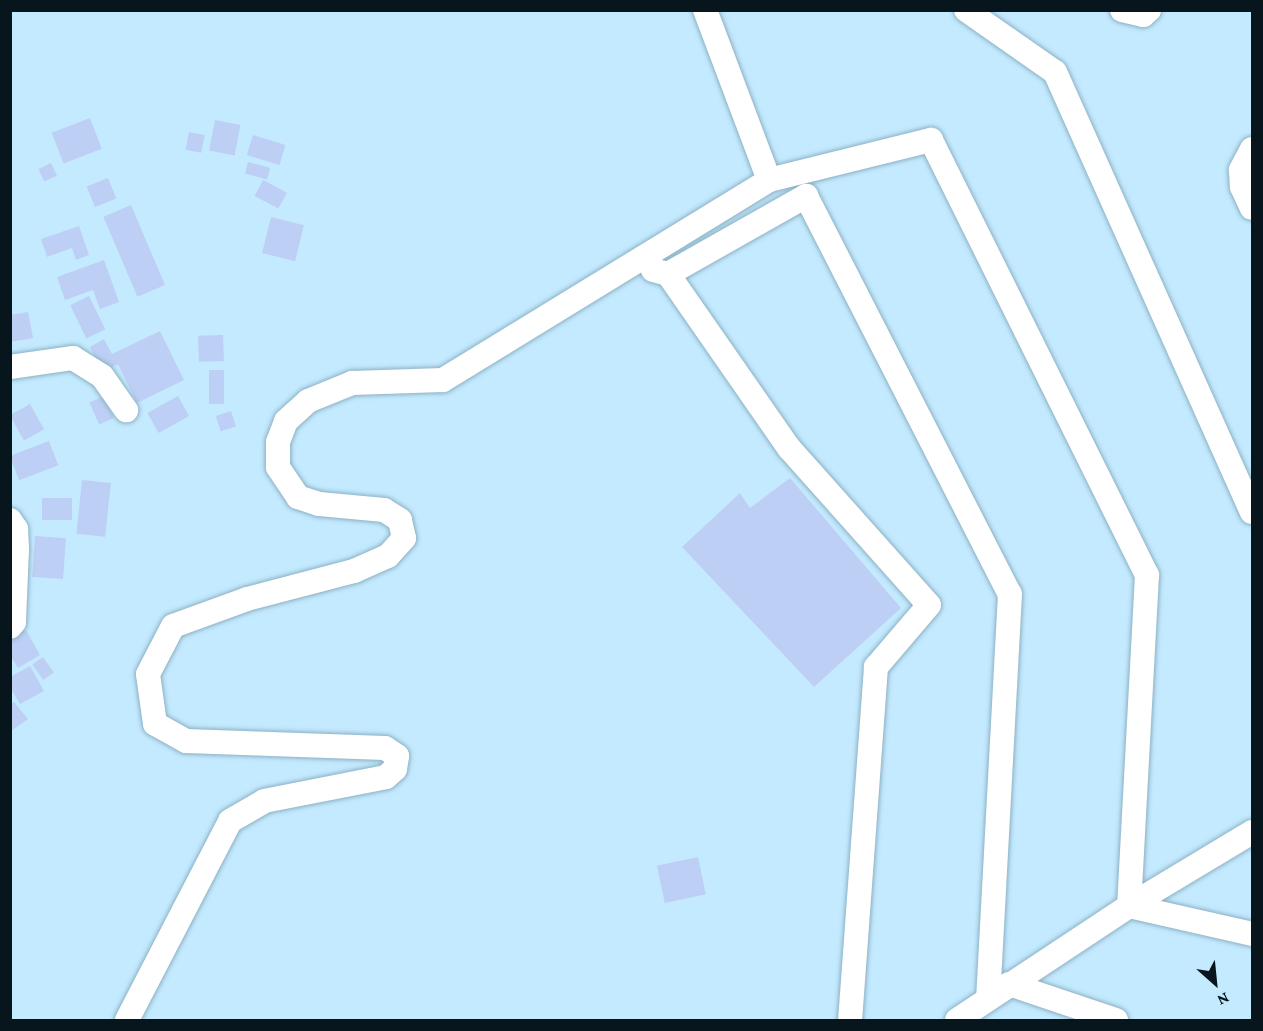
<!DOCTYPE html>
<html>
<head>
<meta charset="utf-8">
<style>
  body { margin:0 }
  #map { position:relative; width:1263px; height:1031px; overflow:hidden; background:#c4eaff; font-family:"Crimson Pro",serif }
  div>[style] { position:absolute }
  [style*='--x'] { left:calc(var(--x)*1px); top:calc(var(--y)*1px); width:calc(var(--w)*1px); rotate:calc(var(--a)*1deg) }
  .building>* { inset:0; background:#bdcff4; transform-origin:0 0 }
  .roads { filter:drop-shadow(0 0 2px #8cb1c4) drop-shadow(0 0 2px #8cb1c4) }
  .street>* { height:24px; margin:-12px; padding:0 12px; transform-origin:12px; border-radius:12px; background:#fff }
  span { translate:-50% -50%; white-space:nowrap; text-align:center; line-height:1.15; -webkit-text-stroke:4.5px #c4eaff; paint-order:stroke }
  .frame { position:absolute; inset:0; border:12px solid #07151c; pointer-events:none }
  .north { position:absolute; left:1185px; top:953px; width:60px; height:60px; -webkit-text-stroke:4px #c4eaff; paint-order:stroke; rotate:153deg; font-size:16px; font-weight:700; line-height:24px; text-align:center; color:#07151c }
  .north::after { content:''; display:block; margin:auto; width:21px; height:27px; background:#07151c; clip-path:polygon(50% 0,100% 100%,50% 72%,0 100%) }
</style>
</head>
<body>
<div id="map">
  <div class="building">
    <i style="left:90px;top:118px;width:33px;height:41px;rotate:69deg"></i>
    <i style="left:215px;top:120px;width:26px;height:31px;rotate:11deg"></i>
    <i style="left:189px;top:132px;width:16px;height:18px;rotate:11deg"></i>
    <i style="left:253px;top:135px;width:34px;height:21px;rotate:17deg"></i>
    <i style="left:248px;top:162px;width:23px;height:12px;rotate:15deg"></i>
    <i style="left:51px;top:163px;width:14px;height:14px;rotate:65deg"></i>
    <i style="left:108px;top:178px;width:22px;height:23px;rotate:68deg"></i>
    <i style="left:263px;top:180px;width:27px;height:18px;rotate:28deg"></i>
    <i style="left:131px;top:205px;width:87px;height:30px;rotate:67deg"></i>
    <i style="left:271px;top:217px;width:34px;height:37px;rotate:14deg"></i>
    <i style="clip-path:polygon(79px 226px,89px 255px,76px 260px,72px 248px,47px 257px,41px 239px)"></i>
    <i style="clip-path:polygon(104px 260px,119px 302px,100px 309px,93px 290px,65px 300px,57px 277px)"></i>
    <i style="left:89px;top:296px;width:37px;height:21px;rotate:64deg"></i>
    <i style="clip-path:polygon(28px 312px,33px 338px,10px 342px,10px 315px)"></i>
    <i style="clip-path:polygon(160px 331px,184px 380px,137px 403px,118px 364px,103px 372px,90px 347px,104px 339px,112px 354px)"></i>
    <i style="left:223px;top:335px;width:26px;height:25px;rotate:88deg"></i>
    <i style="left:224px;top:370px;width:34px;height:15px;rotate:90deg"></i>
    <i style="left:104px;top:396px;width:24px;height:16px;rotate:66deg"></i>
    <i style="left:178px;top:396px;width:23px;height:35px;rotate:61deg"></i>
    <i style="left:30px;top:404px;width:29px;height:23px;rotate:61deg"></i>
    <i style="left:231px;top:411px;width:16px;height:16px;rotate:72deg"></i>
    <i style="left:49px;top:441px;width:26px;height:42px;rotate:69deg"></i>
    <i style="clip-path:polygon(790px 478px,901px 608px,814px 687px,682px 547px,740px 493px,750px 508px)"></i>
    <i style="left:82px;top:480px;width:29px;height:54px;rotate:6deg"></i>
    <i style="left:42px;top:498px;width:30px;height:22px"></i>
    <i style="left:35px;top:536px;width:31px;height:41px;rotate:4deg"></i>
    <i style="clip-path:polygon(26px 630px,40px 655px,18px 668px,10px 655px,10px 639px)"></i>
    <i style="left:43px;top:657px;width:19px;height:13px;rotate:55deg"></i>
    <i style="clip-path:polygon(30px 666px,44px 691px,20px 704px,10px 687px,10px 677px)"></i>
    <i style="clip-path:polygon(14px 702px,28px 719px,10px 732px,10px 704px)"></i>
    <i style="left:698px;top:857px;width:38px;height:42px;rotate:78deg"></i>
  </div>
  <div class="roads">
    <div class="street">
      <i style="--x:966;--y:10;--w:108;--a:34.9"></i>
      <i style="--x:1055;--y:72;--w:482;--a:65.9"></i>
      <i style="--x:1122;--y:10;--w:22;--a:13"></i>
      <i style="--x:1143;--y:15;--w:8;--a:-40"></i>
      <i style="--x:1252;--y:149;--w:24;--a:118"></i>
      <i style="--x:1241;--y:170;--w:17;--a:87"></i>
      <i style="--x:1242;--y:187;--w:23;--a:65"></i>
      <i style="--x:769;--y:180;--w:167;--a:-13.9"></i>
      <i style="--x:931;--y:140;--w:486;--a:63.6"></i>
      <i style="--x:1147;--y:575;--w:331;--a:93.1"></i>
      <i style="--x:1129;--y:906;--w:126;--a:12.8"></i>
      <i style="--x:653;--y:270;--w:16;--a:15"></i>
      <i style="--x:668;--y:274;--w:212;--a:55.2"></i>
      <i style="--x:789;--y:448;--w:210;--a:48.3"></i>
      <i style="--x:929;--y:605;--w:82;--a:130.5"></i>
      <i style="--x:876;--y:667;--w:354;--a:94.2"></i>
      <i style="--x:668;--y:274;--w:159;--a:-29.5"></i>
      <i style="--x:806;--y:196;--w:447;--a:62.9"></i>
      <i style="--x:1010;--y:594;--w:405;--a:93.1"></i>
      <i style="--x:10;--y:367;--w:64;--a:-8.1"></i>
      <i style="--x:73;--y:358;--w:34;--a:32"></i>
      <i style="--x:102;--y:376;--w:42;--a:54.8"></i>
      <i style="--x:10;--y:520;--w:11;--a:56"></i>
      <i style="--x:16;--y:529;--w:20;--a:87"></i>
      <i style="--x:17;--y:549;--w:73;--a:92.4"></i>
      <i style="--x:14;--y:622;--w:6;--a:129"></i>
      <i style="--x:1009;--y:984;--w:113;--a:18.6"></i>
      <i style="--x:127;--y:1020;--w:224;--a:-62.6"></i>
      <i style="--x:230;--y:821;--w:39;--a:-30"></i>
      <i style="--x:264;--y:801;--w:124;--a:-11.1"></i>
      <i style="--x:386;--y:777;--w:12;--a:-42"></i>
      <i style="--x:395;--y:769;--w:13;--a:-81"></i>
      <i style="--x:397;--y:756;--w:14;--a:-146"></i>
      <i style="--x:385;--y:748;--w:199;--a:-178"></i>
      <i style="--x:186;--y:741;--w:35;--a:-151"></i>
      <i style="--x:155;--y:724;--w:50;--a:-98"></i>
      <i style="--x:148;--y:674;--w:54;--a:-62.5"></i>
      <i style="--x:173;--y:626;--w:79;--a:-20"></i>
      <i style="--x:247;--y:599;--w:111;--a:-14.7"></i>
      <i style="--x:354;--y:571;--w:37;--a:-24"></i>
      <i style="--x:388;--y:556;--w:24;--a:-48"></i>
      <i style="--x:404;--y:538;--w:18;--a:-103"></i>
      <i style="--x:400;--y:520;--w:19;--a:-148"></i>
      <i style="--x:384;--y:510;--w:65;--a:-174.7"></i>
      <i style="--x:319;--y:504;--w:22;--a:-162"></i>
      <i style="--x:298;--y:497;--w:36;--a:-124"></i>
      <i style="--x:278;--y:467;--w:25;--a:-90"></i>
      <i style="--x:278;--y:442;--w:22;--a:-69"></i>
      <i style="--x:286;--y:421;--w:30;--a:-42"></i>
      <i style="--x:308;--y:401;--w:48;--a:-22.2"></i>
      <i style="--x:352;--y:383;--w:91;--a:-1.9"></i>
      <i style="--x:443;--y:380;--w:382;--a:-31.5"></i>
      <i style="--x:769;--y:180;--w:182;--a:-110.6"></i>
      <i style="--x:957;--y:1020;--w:206;--a:-33.5"></i>
      <i style="--x:1129;--y:906;--w:144;--a:-31"></i>
    </div>
  </div>
  <div class="frame"></div>
  <div class="north">N</div>
</div>
</body>
</html>
